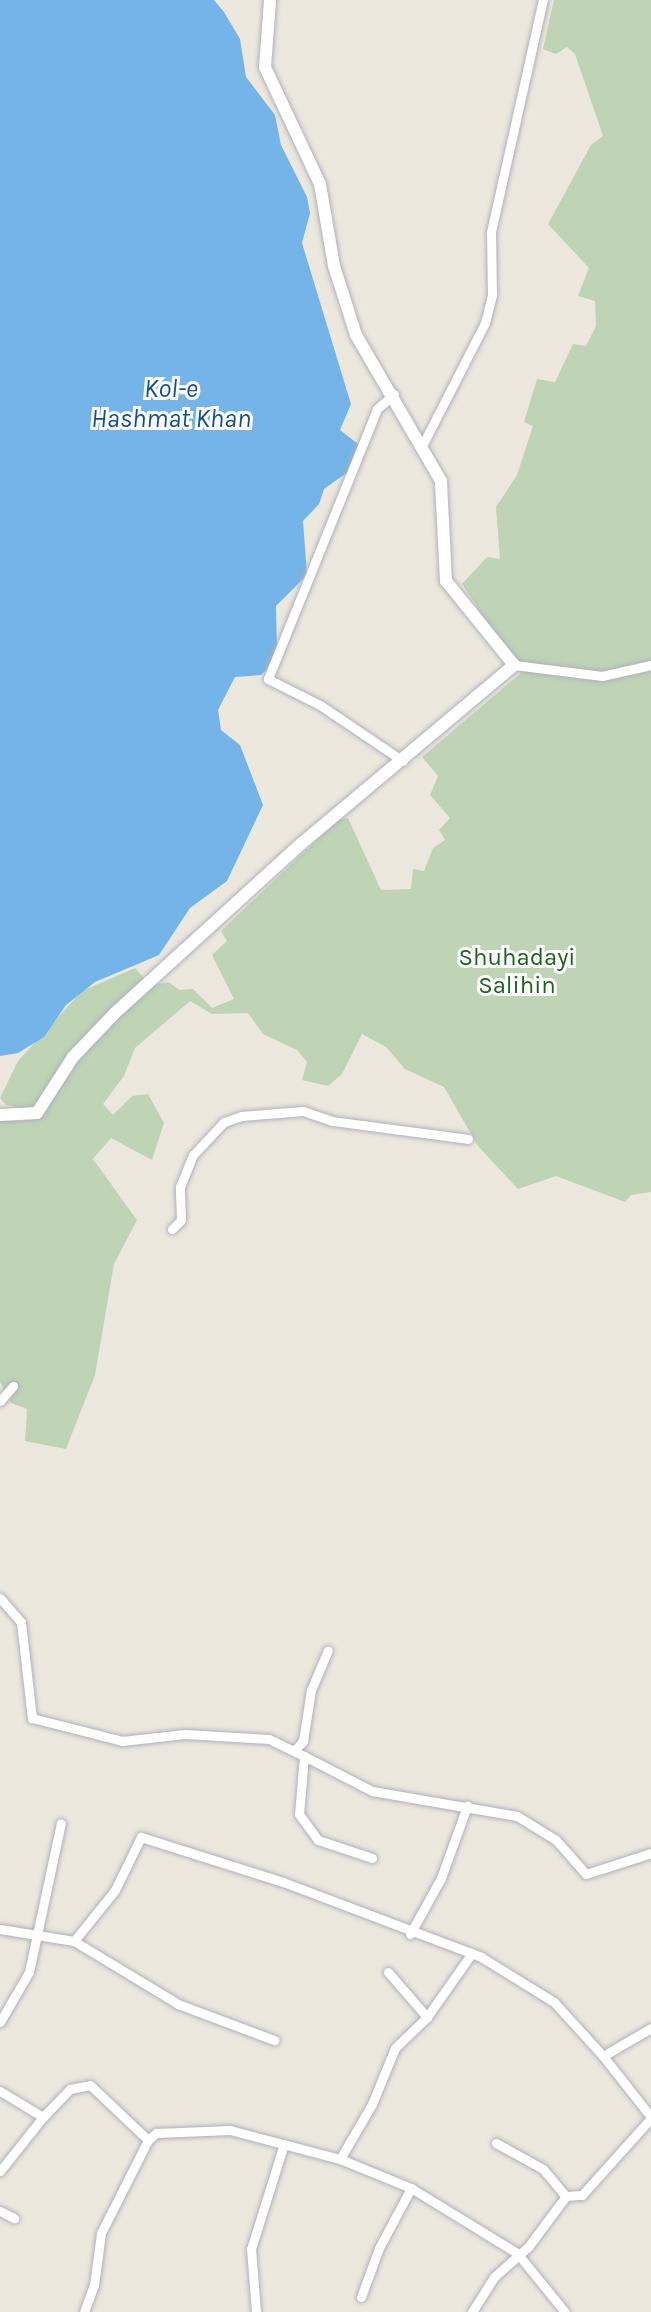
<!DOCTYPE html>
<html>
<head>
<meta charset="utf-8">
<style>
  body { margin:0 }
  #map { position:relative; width:651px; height:2312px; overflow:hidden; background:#ece8dd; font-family:Karla,sans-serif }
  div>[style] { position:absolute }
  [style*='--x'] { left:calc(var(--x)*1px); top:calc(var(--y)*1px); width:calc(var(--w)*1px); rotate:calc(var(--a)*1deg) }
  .cemetery>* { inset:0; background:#bed4b5 }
  .water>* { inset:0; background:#75b4e8 }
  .roads { filter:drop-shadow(0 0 2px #b0b0bd) drop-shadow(0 0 2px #b0b0bd) }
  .street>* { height:9px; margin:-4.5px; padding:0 4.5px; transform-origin:4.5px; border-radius:4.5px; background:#fff }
  .secondary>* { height:12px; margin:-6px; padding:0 6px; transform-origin:6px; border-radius:6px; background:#fff }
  span { translate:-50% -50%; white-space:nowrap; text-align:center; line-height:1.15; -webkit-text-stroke:6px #fff; paint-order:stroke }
  .park-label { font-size:24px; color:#1f641e }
  .water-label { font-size:26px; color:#145094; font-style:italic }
</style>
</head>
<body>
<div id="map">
  <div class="cemetery">
    <i style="clip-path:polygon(554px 0,651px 0,651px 1192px,631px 1195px,625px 1202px,556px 1176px,518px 1189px,478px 1146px,444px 1087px,405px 1069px,386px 1047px,362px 1034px,342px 1074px,328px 1086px,302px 1080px,307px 1062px,297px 1050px,263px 1034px,248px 1013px,212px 1014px,190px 1001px,135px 1048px,124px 1076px,103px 1104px,113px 1115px,132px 1096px,148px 1094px,164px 1123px,152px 1160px,111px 1138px,93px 1159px,137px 1220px,114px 1264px,95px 1375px,66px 1449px,25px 1441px,27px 1409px,11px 1403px,0 1382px,0 1121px,23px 1121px,25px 1109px,6px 1105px,0 1098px,18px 1061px,82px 991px,135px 968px,151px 986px,168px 982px,180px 990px,193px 989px,212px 1008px,234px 999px,212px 955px,227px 941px,221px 931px,338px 820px,348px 818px,381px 890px,411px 889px,413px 869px,424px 871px,433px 848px,445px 840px,439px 830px,450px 818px,430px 795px,438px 776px,422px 757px,521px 673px,462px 584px,487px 557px,500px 559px,496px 507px,517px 475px,533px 426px,524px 422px,537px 379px,555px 382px,573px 344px,586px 346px,596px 326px,595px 301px,578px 296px,589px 268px,548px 224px,591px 145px,603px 136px,575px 54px,567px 47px,556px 54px,543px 49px)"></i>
  </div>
  <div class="water">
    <i style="clip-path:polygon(0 0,214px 0,224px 12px,240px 39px,246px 77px,275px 115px,281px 145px,307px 197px,310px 213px,302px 243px,351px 404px,340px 430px,358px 444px,355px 467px,324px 489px,319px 504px,303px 521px,307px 575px,276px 606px,277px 648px,267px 669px,261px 675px,235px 677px,218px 710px,221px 730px,240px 745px,263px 805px,227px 881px,190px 908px,159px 955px,95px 982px,66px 1005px,44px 1037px,18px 1053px,0 1056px)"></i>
  </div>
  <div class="roads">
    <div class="street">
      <i style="--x:394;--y:394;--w:23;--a:139"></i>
      <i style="--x:377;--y:409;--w:291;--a:112"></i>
      <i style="--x:268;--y:679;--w:58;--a:26.6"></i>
      <i style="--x:320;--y:705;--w:100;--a:34"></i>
      <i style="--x:422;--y:446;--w:138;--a:-62.9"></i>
      <i style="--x:485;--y:323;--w:29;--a:-76"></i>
      <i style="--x:492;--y:295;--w:63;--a:-90.9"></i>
      <i style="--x:491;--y:232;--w:238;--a:-77.4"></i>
      <i style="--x:514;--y:665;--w:89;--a:7.1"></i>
      <i style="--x:602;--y:676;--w:50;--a:-12.7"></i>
      <i style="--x:172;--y:1229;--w:13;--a:-45"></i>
      <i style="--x:181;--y:1220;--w:33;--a:-92"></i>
      <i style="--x:180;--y:1187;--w:35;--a:-68"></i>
      <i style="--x:193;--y:1155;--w:45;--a:-46.8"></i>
      <i style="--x:224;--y:1122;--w:18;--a:-19"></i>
      <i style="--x:241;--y:1116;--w:62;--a:-4.6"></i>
      <i style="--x:303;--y:1111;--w:31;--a:19"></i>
      <i style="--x:332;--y:1121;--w:137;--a:7.5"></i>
      <i style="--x:0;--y:1401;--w:20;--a:-49"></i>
      <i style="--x:0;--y:1598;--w:32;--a:49"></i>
      <i style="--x:21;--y:1622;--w:97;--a:83.5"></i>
      <i style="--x:32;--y:1718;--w:93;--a:14.3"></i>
      <i style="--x:122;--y:1741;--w:63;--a:-6.3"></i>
      <i style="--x:185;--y:1734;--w:84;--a:3.4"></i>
      <i style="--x:269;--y:1739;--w:39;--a:26"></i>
      <i style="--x:304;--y:1756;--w:58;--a:94.9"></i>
      <i style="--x:299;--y:1814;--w:32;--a:54"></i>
      <i style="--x:318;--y:1840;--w:57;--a:18.4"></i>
      <i style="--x:295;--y:1750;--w:12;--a:-48"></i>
      <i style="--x:303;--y:1741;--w:52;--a:-81.1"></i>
      <i style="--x:311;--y:1690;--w:43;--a:-67"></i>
      <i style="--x:304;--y:1756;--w:76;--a:27.2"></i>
      <i style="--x:372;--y:1791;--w:147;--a:9.8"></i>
      <i style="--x:517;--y:1816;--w:46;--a:31.6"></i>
      <i style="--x:556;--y:1840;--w:45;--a:48.6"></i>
      <i style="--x:586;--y:1874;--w:68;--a:-17.9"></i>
      <i style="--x:0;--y:1929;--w:75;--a:9.2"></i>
      <i style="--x:74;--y:1941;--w:122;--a:31.2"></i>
      <i style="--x:178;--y:2004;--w:103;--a:20.6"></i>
      <i style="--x:410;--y:1934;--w:64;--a:-61"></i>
      <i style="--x:441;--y:1878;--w:77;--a:-70.1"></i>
      <i style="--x:74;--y:1941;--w:65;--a:-51.2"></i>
      <i style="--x:115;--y:1890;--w:59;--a:-63.9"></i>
      <i style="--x:141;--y:1837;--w:149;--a:17.6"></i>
      <i style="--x:283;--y:1882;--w:212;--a:20.7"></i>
      <i style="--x:481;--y:1957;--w:86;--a:31.7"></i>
      <i style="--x:554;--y:2002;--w:73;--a:47.8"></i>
      <i style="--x:603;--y:2056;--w:56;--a:-30.3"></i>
      <i style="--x:388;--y:1972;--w:60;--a:49.1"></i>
      <i style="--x:0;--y:2022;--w:58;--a:-59.9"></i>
      <i style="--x:29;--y:1972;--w:152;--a:-77.9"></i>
      <i style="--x:603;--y:2056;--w:78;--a:51.8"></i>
      <i style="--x:0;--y:2091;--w:50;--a:31.2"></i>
      <i style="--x:43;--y:2117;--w:39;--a:-46"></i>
      <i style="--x:70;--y:2089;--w:20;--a:-11"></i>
      <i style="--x:90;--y:2085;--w:80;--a:43.5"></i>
      <i style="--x:496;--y:2143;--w:54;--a:29"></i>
      <i style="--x:543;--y:2169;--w:35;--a:50"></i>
      <i style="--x:340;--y:2159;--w:64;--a:-59.8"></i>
      <i style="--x:372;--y:2104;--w:61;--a:-67.7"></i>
      <i style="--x:395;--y:2048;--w:45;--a:-44.1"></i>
      <i style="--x:427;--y:2017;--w:78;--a:-54.9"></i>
      <i style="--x:0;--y:2171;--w:69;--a:-51.5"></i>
      <i style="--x:0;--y:2211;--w:16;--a:27"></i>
      <i style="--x:361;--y:2297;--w:52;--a:-69.8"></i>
      <i style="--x:379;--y:2248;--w:68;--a:-61.9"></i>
      <i style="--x:84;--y:2312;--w:29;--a:-70"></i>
      <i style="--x:94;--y:2285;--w:52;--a:-82.3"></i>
      <i style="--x:101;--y:2233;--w:104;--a:-63.2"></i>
      <i style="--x:148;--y:2140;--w:11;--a:-41"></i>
      <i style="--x:156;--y:2133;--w:74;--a:-2.3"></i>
      <i style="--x:230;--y:2130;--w:114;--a:14.8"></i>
      <i style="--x:340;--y:2159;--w:77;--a:22.2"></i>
      <i style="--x:411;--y:2188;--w:124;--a:31.5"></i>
      <i style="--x:517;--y:2253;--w:76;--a:50.9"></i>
      <i style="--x:256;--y:2312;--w:63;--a:-94.5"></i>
      <i style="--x:251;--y:2249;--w:110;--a:-72.6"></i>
      <i style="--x:472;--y:2312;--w:41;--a:-57.8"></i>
      <i style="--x:494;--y:2277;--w:45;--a:-41.4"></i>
      <i style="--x:528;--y:2247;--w:64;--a:-53.3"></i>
      <i style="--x:566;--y:2196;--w:16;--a:-4"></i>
      <i style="--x:582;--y:2195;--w:103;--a:-48.1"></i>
    </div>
    <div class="secondary">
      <i style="--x:0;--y:1115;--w:37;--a:-3"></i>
      <i style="--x:37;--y:1113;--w:67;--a:-57.3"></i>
      <i style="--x:73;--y:1057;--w:61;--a:-46.3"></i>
      <i style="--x:115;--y:1013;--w:253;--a:-42.3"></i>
      <i style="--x:302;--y:843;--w:277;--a:-40"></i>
      <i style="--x:514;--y:665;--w:108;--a:-129"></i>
      <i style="--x:446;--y:581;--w:100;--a:-92.9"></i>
      <i style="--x:441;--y:481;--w:169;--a:-120.2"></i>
      <i style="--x:356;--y:335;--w:72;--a:-107.7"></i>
      <i style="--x:334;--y:266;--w:83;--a:-99.7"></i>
      <i style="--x:320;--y:184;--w:129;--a:-115.2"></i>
      <i style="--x:265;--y:67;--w:67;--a:-85.7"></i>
    </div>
  </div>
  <div class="park-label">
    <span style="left:517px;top:972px">Shuhadayi<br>Salihin</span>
  </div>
  <div class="water-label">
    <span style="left:171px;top:404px">Kol-e<br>Hashmat Khan</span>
  </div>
</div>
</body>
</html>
